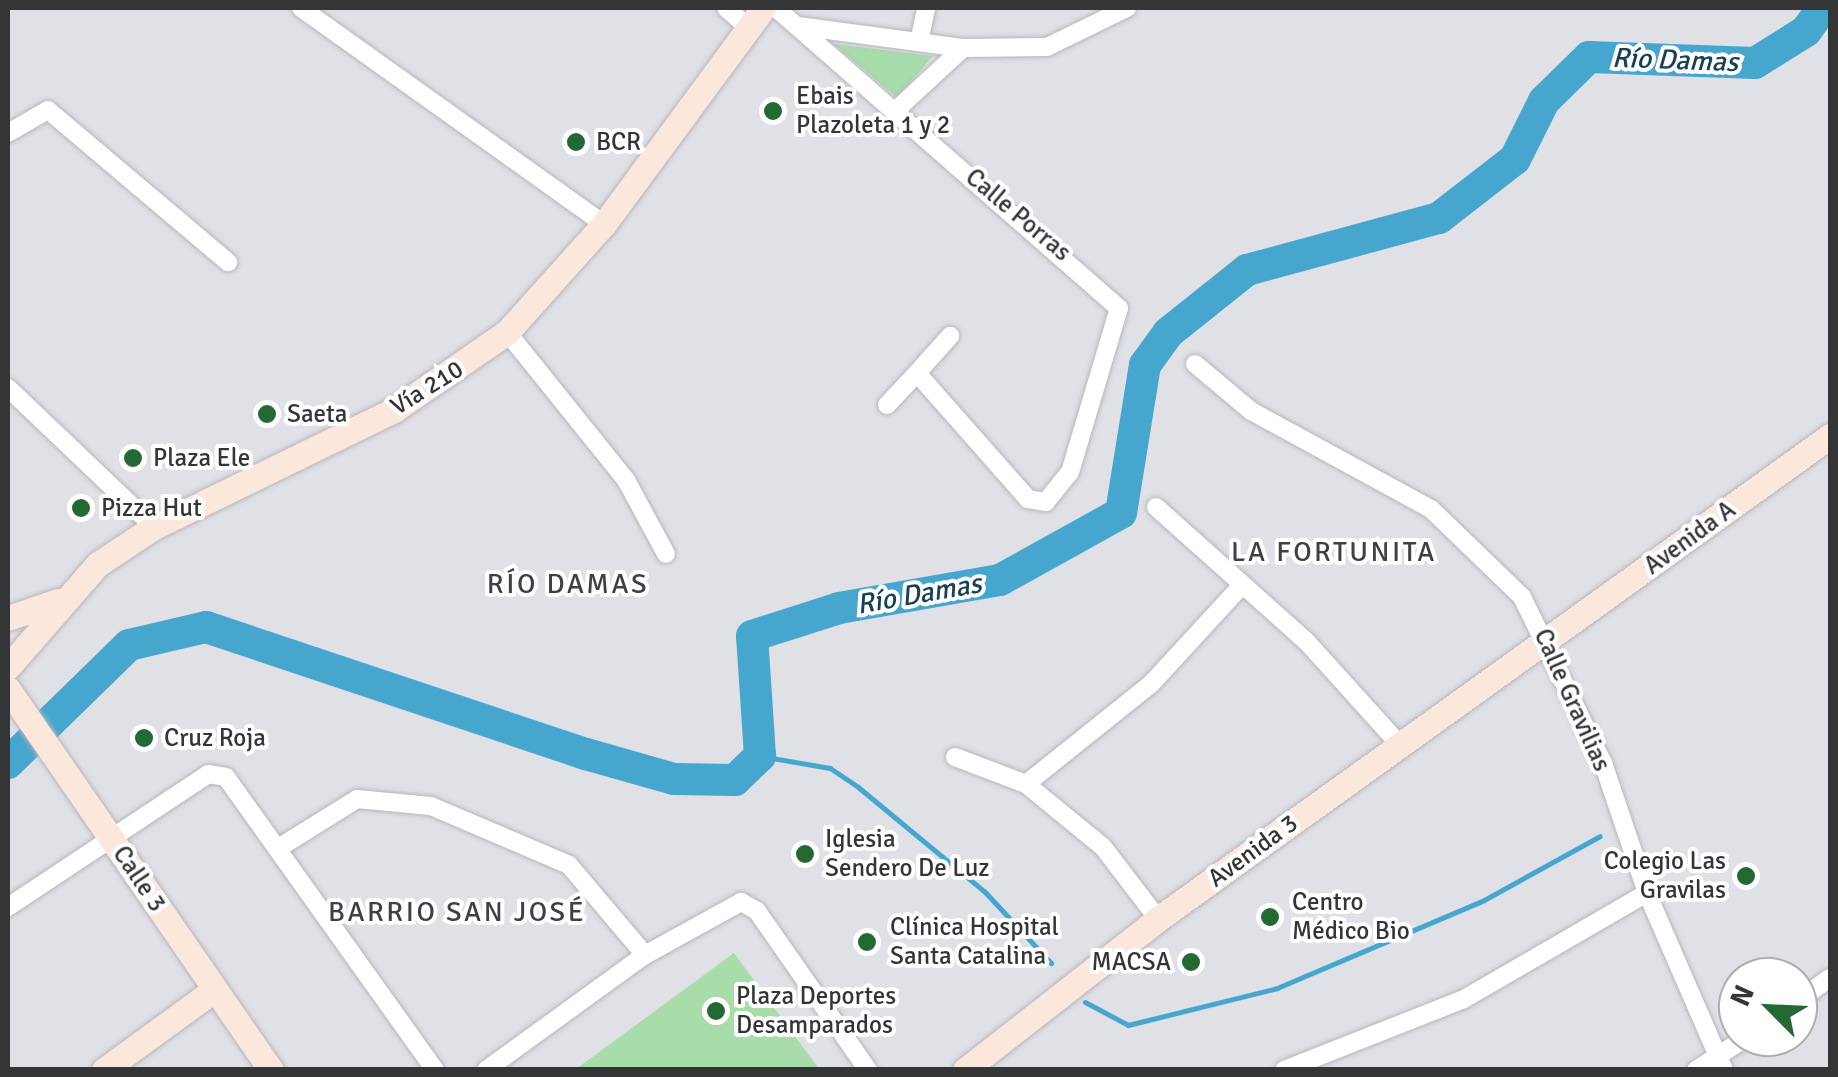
<!DOCTYPE html>
<html>
<head>
<meta charset="utf-8">
<style>
  body { margin:0 }
  #map { position:relative; width:1838px; height:1077px; overflow:hidden; background:#e0e1e7; font-family:Signika,sans-serif }
  div>[style] { position:absolute }
  [style*='--x'] { left:calc(var(--x)*1px); top:calc(var(--y)*1px); width:calc(var(--w)*1px); rotate:calc(var(--a)*1deg) }
  .green>* { inset:0; background:#a9dcab }
  .stream>* { height:5px; margin:-2.5px; padding:0 2.5px; transform-origin:2.5px; border-radius:2.5px; background:#47a6ce }
  .river>* { height:32px; margin:-16px; padding:0 16px; transform-origin:16px; border-radius:16px; background:#47a6ce }
  .roads { filter:drop-shadow(0 0 2px #b6b7bc) drop-shadow(0 0 2px #b6b7bc) }
  .street>* { height:18px; margin:-9px; padding:0 9px; transform-origin:9px; border-radius:9px; background:#fff }
  .secondary>* { height:25px; margin:-12.5px; padding:0 12.5px; transform-origin:12.5px; border-radius:12.5px; background:#fce7dd }
  .dots>* { width:28px; height:28px; translate:-50% -50%; box-sizing:border-box; border:5px solid #fff; border-radius:50% }
  span { translate:-50% -50%; white-space:nowrap; text-align:center; line-height:1.15; -webkit-text-stroke:8px #fff; paint-order:stroke }
  .poi-label { font-size:25px; color:#343537 }
  .left { translate:0 -50%; text-align:left }
  .right { translate:-100% -50%; text-align:right }
  .street-label { font-size:25px; color:#343537 }
  .water-label { font-size:28px; color:#184153; font-style:italic }
  .neighbourhood-label { font-size:28px; color:#3f4044; letter-spacing:2.5px }
  .frame { position:absolute; inset:0; border:10px solid #343537; pointer-events:none }
  .north { position:absolute; left:1718px; top:957px; width:100px; height:100px; box-sizing:border-box; background:#fff; border:2px solid #aeaeaf; border-radius:50%; rotate:294deg; font-size:28px; font-weight:700; line-height:40px; text-align:center; color:#343537 }
  .north::after { content:''; display:block; margin:auto; width:35px; height:45px; background:#246834; clip-path:polygon(50% 0,100% 100%,50% 72%,0 100%) }
</style>
</head>
<body>
<div id="map">
  <div class="green">
    <i style="clip-path:polygon(834px 44px,933px 56px,897px 98px)"></i>
    <i style="clip-path:polygon(734px 953px,819px 1069px,576px 1069px)"></i>
  </div>
  <div class="stream">
    <i style="--x:760;--y:756;--w:71;--a:9.7"></i>
    <i style="--x:830;--y:768;--w:34;--a:34"></i>
    <i style="--x:858;--y:787;--w:165;--a:39.6"></i>
    <i style="--x:985;--y:892;--w:97;--a:47.1"></i>
    <i style="--x:1085;--y:1002;--w:49;--a:28.1"></i>
    <i style="--x:1128;--y:1025;--w:154;--a:-13.9"></i>
    <i style="--x:1277;--y:988;--w:225;--a:-23"></i>
    <i style="--x:1484;--y:900;--w:132;--a:-28.9"></i>
  </div>
  <div class="river">
    <i style="--x:8;--y:763;--w:169;--a:-44.3"></i>
    <i style="--x:129;--y:645;--w:79;--a:-13.2"></i>
    <i style="--x:206;--y:627;--w:401;--a:18.5"></i>
    <i style="--x:586;--y:754;--w:91;--a:15.9"></i>
    <i style="--x:674;--y:779;--w:61;--a:0.9"></i>
    <i style="--x:735;--y:780;--w:35;--a:-44"></i>
    <i style="--x:760;--y:756;--w:120;--a:-93.8"></i>
    <i style="--x:752;--y:636;--w:91;--a:-17.8"></i>
    <i style="--x:839;--y:608;--w:163;--a:-9.9"></i>
    <i style="--x:1000;--y:580;--w:138;--a:-29"></i>
    <i style="--x:1121;--y:513;--w:150;--a:-80.8"></i>
    <i style="--x:1145;--y:365;--w:39;--a:-54"></i>
    <i style="--x:1168;--y:333;--w:101;--a:-38.6"></i>
    <i style="--x:1247;--y:270;--w:199;--a:-15.2"></i>
    <i style="--x:1439;--y:218;--w:96;--a:-37.8"></i>
    <i style="--x:1515;--y:159;--w:65;--a:-63.4"></i>
    <i style="--x:1544;--y:101;--w:63;--a:-44.4"></i>
    <i style="--x:1589;--y:57;--w:166;--a:2.1"></i>
    <i style="--x:1755;--y:63;--w:60;--a:-32.1"></i>
    <i style="--x:1806;--y:31;--w:29;--a:-54"></i>
  </div>
  <div class="roads">
    <div class="street">
      <i style="--x:301;--y:8;--w:372;--a:35.5"></i>
      <i style="--x:726;--y:8;--w:30;--a:41"></i>
      <i style="--x:776;--y:8;--w:456;--a:41.2"></i>
      <i style="--x:1119;--y:308;--w:171;--a:106.6"></i>
      <i style="--x:1070;--y:472;--w:38;--a:129"></i>
      <i style="--x:1046;--y:502;--w:18;--a:-171"></i>
      <i style="--x:1028;--y:499;--w:168;--a:-131.4"></i>
      <i style="--x:917;--y:373;--w:50;--a:-48.3"></i>
      <i style="--x:798;--y:26;--w:166;--a:7.6"></i>
      <i style="--x:963;--y:48;--w:84;--a:-0.7"></i>
      <i style="--x:1047;--y:47;--w:89;--a:-26"></i>
      <i style="--x:919;--y:42;--w:35;--a:-78"></i>
      <i style="--x:895;--y:111;--w:93;--a:-42.8"></i>
      <i style="--x:8;--y:133;--w:46;--a:-29.9"></i>
      <i style="--x:48;--y:110;--w:236;--a:40.2"></i>
      <i style="--x:507;--y:332;--w:190;--a:51.2"></i>
      <i style="--x:626;--y:480;--w:84;--a:61.6"></i>
      <i style="--x:1195;--y:364;--w:73;--a:40"></i>
      <i style="--x:1251;--y:411;--w:205;--a:28.6"></i>
      <i style="--x:1431;--y:509;--w:127;--a:44"></i>
      <i style="--x:1522;--y:597;--w:185;--a:64"></i>
      <i style="--x:1603;--y:763;--w:137;--a:71.3"></i>
      <i style="--x:1647;--y:893;--w:193;--a:66.5"></i>
      <i style="--x:8;--y:388;--w:202;--a:43.6"></i>
      <i style="--x:887;--y:405;--w:44;--a:-46.8"></i>
      <i style="--x:1156;--y:507;--w:201;--a:41.8"></i>
      <i style="--x:1306;--y:641;--w:140;--a:47.9"></i>
      <i style="--x:955;--y:757;--w:76;--a:20.8"></i>
      <i style="--x:1026;--y:784;--w:99;--a:39.3"></i>
      <i style="--x:1103;--y:847;--w:91;--a:52.6"></i>
      <i style="--x:1026;--y:784;--w:160;--a:-38.7"></i>
      <i style="--x:1151;--y:684;--w:134;--a:-47.4"></i>
      <i style="--x:280;--y:847;--w:91;--a:-31.9"></i>
      <i style="--x:357;--y:799;--w:74;--a:5.4"></i>
      <i style="--x:431;--y:806;--w:150;--a:23.1"></i>
      <i style="--x:569;--y:865;--w:118;--a:49.8"></i>
      <i style="--x:8;--y:907;--w:240;--a:-33.6"></i>
      <i style="--x:208;--y:774;--w:18;--a:9"></i>
      <i style="--x:226;--y:777;--w:360;--a:54.5"></i>
      <i style="--x:1798;--y:1001;--w:39;--a:-36"></i>
      <i style="--x:486;--y:1070;--w:196;--a:-35.9"></i>
      <i style="--x:645;--y:955;--w:110;--a:-28.9"></i>
      <i style="--x:741;--y:902;--w:18;--a:29"></i>
      <i style="--x:757;--y:911;--w:194;--a:55.1"></i>
      <i style="--x:1284;--y:1070;--w:193;--a:-21.5"></i>
      <i style="--x:1464;--y:999;--w:211;--a:-30.1"></i>
      <i style="--x:1696;--y:1070;--w:61;--a:-32.9"></i>
    </div>
    <div class="secondary">
      <i style="--x:8;--y:618;--w:53;--a:-18.8"></i>
      <i style="--x:8;--y:667;--w:137;--a:-48.9"></i>
      <i style="--x:98;--y:564;--w:67;--a:-33.5"></i>
      <i style="--x:154;--y:527;--w:267;--a:-26"></i>
      <i style="--x:394;--y:410;--w:137;--a:-34.6"></i>
      <i style="--x:507;--y:332;--w:145;--a:-48.1"></i>
      <i style="--x:604;--y:224;--w:268;--a:-53.6"></i>
      <i style="--x:8;--y:689;--w:463;--a:55.4"></i>
      <i style="--x:104;--y:1070;--w:137;--a:-36.1"></i>
      <i style="--x:965;--y:1070;--w:245;--a:-38"></i>
      <i style="--x:1158;--y:919;--w:828;--a:-35.71"></i>
    </div>
  </div>
  <div class="dots">
    <i style="left:773px;top:111px;background:#246834"></i>
    <i style="left:576px;top:142px;background:#246834"></i>
    <i style="left:267px;top:414px;background:#246834"></i>
    <i style="left:133px;top:458px;background:#246834"></i>
    <i style="left:81px;top:508px;background:#246834"></i>
    <i style="left:144px;top:738px;background:#246834"></i>
    <i style="left:805px;top:854px;background:#246834"></i>
    <i style="left:1746px;top:876px;background:#246834"></i>
    <i style="left:1270px;top:917px;background:#246834"></i>
    <i style="left:867px;top:942px;background:#246834"></i>
    <i style="left:1191px;top:962px;background:#246834"></i>
    <i style="left:716px;top:1011px;background:#246834"></i>
  </div>
  <div class="poi-label">
    <span class="left" style="left:796px;top:111px">Ebais<br>Plazoleta 1 y 2</span>
    <span class="left" style="left:596px;top:142px">BCR</span>
    <span class="left" style="left:287px;top:414px">Saeta</span>
    <span class="left" style="left:153px;top:458px">Plaza Ele</span>
    <span class="left" style="left:101px;top:508px">Pizza Hut</span>
    <span class="left" style="left:164px;top:738px">Cruz Roja</span>
    <span class="left" style="left:825px;top:854px">Iglesia<br>Sendero De Luz</span>
    <span class="right" style="left:1726px;top:876px">Colegio Las<br>Gravilas</span>
    <span class="left" style="left:1292px;top:917px">Centro<br>Médico Bio</span>
    <span class="left" style="left:890px;top:942px">Clínica Hospital<br>Santa Catalina</span>
    <span class="right" style="left:1171px;top:962px">MACSA</span>
    <span class="left" style="left:736px;top:1011px">Plaza Deportes<br>Desamparados</span>
  </div>
  <div class="street-label">
    <span style="left:1018px;top:215px;rotate:40deg">Calle Porras</span>
    <span style="left:427px;top:388px;rotate:-32deg">Vía 210</span>
    <span style="left:1690px;top:538px;rotate:-36deg">Avenida A</span>
    <span style="left:1572px;top:700px;rotate:66deg">Calle Gravilias</span>
    <span style="left:1253px;top:851px;rotate:-36deg">Avenida 3</span>
    <span style="left:139px;top:879px;rotate:56deg">Calle 3</span>
  </div>
  <div class="water-label">
    <span style="left:1675px;top:60px;rotate:2deg">Río Damas</span>
    <span style="left:919px;top:594px;rotate:-10deg">Río Damas</span>
  </div>
  <div class="neighbourhood-label">
    <span style="left:1334px;top:552px">LA FORTUNITA</span>
    <span style="left:568px;top:584px">RÍO DAMAS</span>
    <span style="left:457px;top:912px">BARRIO SAN JOSÉ</span>
  </div>
  <div class="frame"></div>
  <div class="north">N</div>
</div>
</body>
</html>
